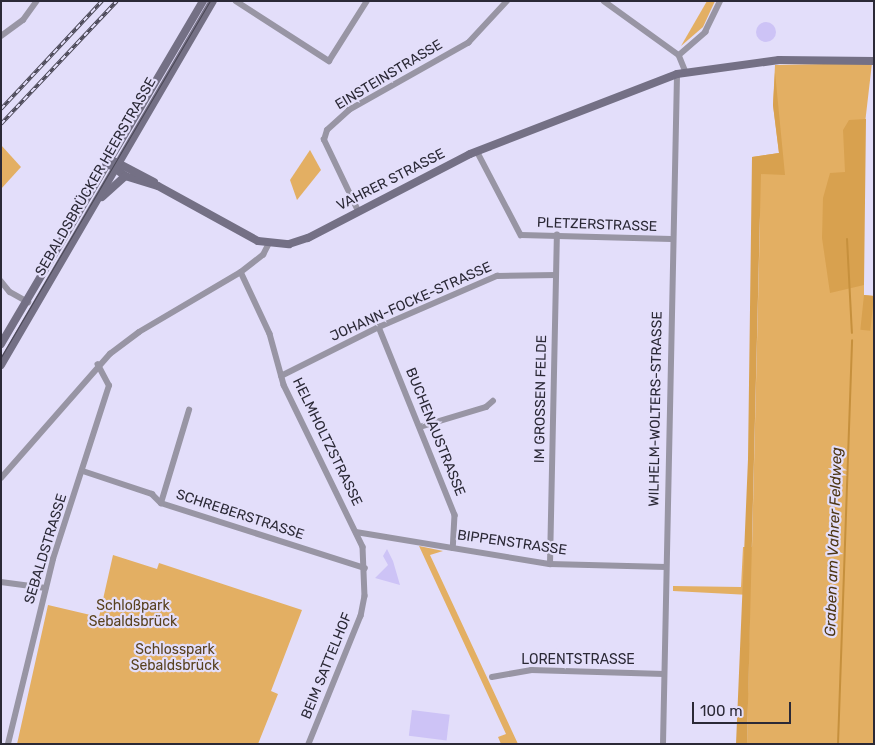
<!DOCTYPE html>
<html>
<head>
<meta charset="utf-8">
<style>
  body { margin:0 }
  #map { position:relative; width:875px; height:745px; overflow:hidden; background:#e3defa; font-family:Rubik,sans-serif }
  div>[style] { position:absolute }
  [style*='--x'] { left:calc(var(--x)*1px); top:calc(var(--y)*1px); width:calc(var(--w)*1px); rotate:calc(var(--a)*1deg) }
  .green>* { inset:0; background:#e3af63 }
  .forest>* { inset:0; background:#d8a14f; transform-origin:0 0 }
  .stream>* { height:2px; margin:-1px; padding:0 1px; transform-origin:1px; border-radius:1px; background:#c6903d }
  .building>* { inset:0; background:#cdc3f6; transform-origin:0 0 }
  .round { border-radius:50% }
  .minor>* { height:5.5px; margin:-2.75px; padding:0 2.75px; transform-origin:2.75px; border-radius:2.75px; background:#9895a4 }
  .secondary>* { height:8px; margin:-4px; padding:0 4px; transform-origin:4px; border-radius:4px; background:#747085 }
  .tram>* { height:1px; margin:-0.5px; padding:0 0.5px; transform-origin:0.5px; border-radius:0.5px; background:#494655 }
  .rail>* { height:4px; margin-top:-2px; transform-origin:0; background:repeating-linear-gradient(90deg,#e3defa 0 5.5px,#494655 0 11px); box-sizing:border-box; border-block:1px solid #494655 }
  span { translate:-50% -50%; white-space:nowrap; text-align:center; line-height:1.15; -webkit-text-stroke:4.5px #e3defa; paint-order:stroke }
  .street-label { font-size:14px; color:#2b2936 }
  .park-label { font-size:14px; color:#59421f }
  .water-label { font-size:15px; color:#4c3512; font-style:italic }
  .frame { position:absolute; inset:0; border:2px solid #2b2936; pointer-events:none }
  .scale { position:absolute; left:692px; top:702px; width:99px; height:22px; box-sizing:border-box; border:2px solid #2b2936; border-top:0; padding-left:6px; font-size:15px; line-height:18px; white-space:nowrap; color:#2b2936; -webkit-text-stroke:4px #e3defa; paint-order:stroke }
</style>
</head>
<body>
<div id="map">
  <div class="green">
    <i style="clip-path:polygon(707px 1px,715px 1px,703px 27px,681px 46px)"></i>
    <i style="clip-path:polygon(872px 63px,864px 132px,864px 295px,874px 296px,874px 744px,747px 744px,750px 595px,673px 591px,673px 586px,741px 587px,743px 547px,752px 547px,760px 220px,752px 157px,779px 153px,773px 105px,775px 65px)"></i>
    <i style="clip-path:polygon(1px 145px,21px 167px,1px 189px)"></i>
    <i style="clip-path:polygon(310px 150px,321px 170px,297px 200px,290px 180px)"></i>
    <i style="clip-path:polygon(419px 546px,443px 551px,430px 555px,518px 744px,501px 744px,498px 737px,506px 734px)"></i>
    <i style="clip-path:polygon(113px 555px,157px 569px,159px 563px,302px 610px,271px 691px,278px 694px,258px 744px,17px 744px,48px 605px,99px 617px)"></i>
  </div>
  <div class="forest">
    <i style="clip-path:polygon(775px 72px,785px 175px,761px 174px,747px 744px,736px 744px,748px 459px,752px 157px,779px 153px,773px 105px)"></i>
    <i style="clip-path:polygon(866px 119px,864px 285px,830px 293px,822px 238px,823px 198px,830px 173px,845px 172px,843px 130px,849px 120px)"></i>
    <i style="left:864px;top:295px;width:10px;height:35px;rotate:6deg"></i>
  </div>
  <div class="stream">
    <i style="--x:847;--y:239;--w:94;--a:87"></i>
    <i style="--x:838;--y:744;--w:404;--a:-88"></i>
  </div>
  <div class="building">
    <i class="round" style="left:756px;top:22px;width:20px;height:20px"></i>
    <i style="clip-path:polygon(387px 549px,393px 561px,400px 585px,375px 578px,388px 565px,383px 556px)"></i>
    <i style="left:412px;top:710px;width:38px;height:26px;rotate:7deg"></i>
  </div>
  <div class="minor">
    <i style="--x:236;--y:1;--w:111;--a:32.8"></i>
    <i style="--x:329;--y:61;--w:71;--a:-57.7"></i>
    <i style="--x:604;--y:1;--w:92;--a:35.8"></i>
    <i style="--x:679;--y:55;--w:18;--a:68"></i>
    <i style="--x:1;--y:36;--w:27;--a:-36"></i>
    <i style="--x:23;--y:20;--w:24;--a:-54"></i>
    <i style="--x:679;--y:55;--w:35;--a:-41"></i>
    <i style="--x:705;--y:32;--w:34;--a:-64"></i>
    <i style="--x:477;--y:151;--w:95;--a:62.4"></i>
    <i style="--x:521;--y:235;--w:150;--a:1.5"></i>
    <i style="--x:358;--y:211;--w:79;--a:-115.6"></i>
    <i style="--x:324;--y:140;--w:10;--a:-73"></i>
    <i style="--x:327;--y:130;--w:30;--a:-42"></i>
    <i style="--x:349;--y:110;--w:137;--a:-29.4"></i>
    <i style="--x:468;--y:43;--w:57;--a:-47.1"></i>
    <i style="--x:241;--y:272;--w:68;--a:64.9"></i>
    <i style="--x:270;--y:334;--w:53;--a:74.6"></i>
    <i style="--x:284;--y:385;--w:180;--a:64"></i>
    <i style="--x:363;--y:547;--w:49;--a:87.7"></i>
    <i style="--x:365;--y:596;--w:20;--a:101"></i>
    <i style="--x:361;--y:616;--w:138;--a:112.1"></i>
    <i style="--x:1;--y:281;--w:14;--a:51"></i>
    <i style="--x:10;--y:292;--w:21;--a:29"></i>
    <i style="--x:379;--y:327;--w:203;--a:68"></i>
    <i style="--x:455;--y:515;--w:33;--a:93"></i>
    <i style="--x:281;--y:376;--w:110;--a:-26.6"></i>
    <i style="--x:379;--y:327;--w:129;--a:-23.4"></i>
    <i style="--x:497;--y:276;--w:59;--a:-1"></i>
    <i style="--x:420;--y:427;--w:69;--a:-16.9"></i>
    <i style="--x:486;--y:407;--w:9;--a:-41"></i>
    <i style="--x:83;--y:471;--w:73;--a:18.4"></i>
    <i style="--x:152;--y:494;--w:13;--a:45"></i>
    <i style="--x:161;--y:503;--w:214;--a:17.7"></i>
    <i style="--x:1;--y:478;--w:165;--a:-48.7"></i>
    <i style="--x:110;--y:354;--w:36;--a:-37"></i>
    <i style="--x:139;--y:332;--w:118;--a:-30.5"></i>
    <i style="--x:241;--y:272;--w:28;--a:-38"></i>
    <i style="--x:263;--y:255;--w:13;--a:-63"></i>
    <i style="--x:161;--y:503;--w:97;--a:-73.2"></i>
    <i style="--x:356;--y:532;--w:197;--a:9.4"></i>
    <i style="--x:550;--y:564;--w:116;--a:1.5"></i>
    <i style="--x:550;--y:564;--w:329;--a:-88.8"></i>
    <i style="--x:1;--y:582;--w:45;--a:7.6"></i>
    <i style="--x:492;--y:677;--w:40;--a:-10"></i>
    <i style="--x:531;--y:670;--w:133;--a:1.7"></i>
    <i style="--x:8;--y:744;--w:190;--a:-76.3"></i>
    <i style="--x:53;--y:559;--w:182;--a:-72.1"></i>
    <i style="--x:109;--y:386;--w:24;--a:-118"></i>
    <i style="--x:663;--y:744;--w:670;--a:-88.8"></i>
  </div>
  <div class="secondary">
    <i style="--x:106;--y:162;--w:24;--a:36"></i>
    <i style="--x:125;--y:176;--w:34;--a:17"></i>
    <i style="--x:158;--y:186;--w:114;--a:28.8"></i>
    <i style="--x:258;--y:241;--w:31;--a:6"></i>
    <i style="--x:289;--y:244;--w:20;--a:-18"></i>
    <i style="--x:308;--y:238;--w:182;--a:-27.4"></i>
    <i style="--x:470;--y:154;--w:222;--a:-21.1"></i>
    <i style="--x:677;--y:74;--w:103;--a:-7.8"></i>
    <i style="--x:779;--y:60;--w:95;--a:0.6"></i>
    <i style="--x:116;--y:162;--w:43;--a:27.8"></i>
    <i style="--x:102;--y:197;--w:31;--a:-42"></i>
    <i style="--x:1;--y:344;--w:398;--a:-59.5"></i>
    <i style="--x:1;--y:365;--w:421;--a:-59.8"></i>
  </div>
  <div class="tram">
    <i style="--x:1;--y:357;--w:413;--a:-59.6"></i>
  </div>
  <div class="rail">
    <i style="--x:1;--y:109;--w:148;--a:-46.9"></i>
    <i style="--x:1;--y:124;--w:169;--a:-46.7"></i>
  </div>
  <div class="street-label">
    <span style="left:389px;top:75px;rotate:-31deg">EINSTEINSTRASSE</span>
    <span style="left:96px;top:177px;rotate:-60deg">SEBALDSBRÜCKER HEERSTRASSE</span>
    <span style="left:391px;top:180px;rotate:-27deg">VAHRER STRASSE</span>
    <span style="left:597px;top:225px;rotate:2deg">PLETZERSTRASSE</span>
    <span style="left:411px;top:302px;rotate:-24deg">JOHANN-FOCKE-STRASSE</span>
    <span style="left:541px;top:399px;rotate:-89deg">IM GROSSEN FELDE</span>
    <span style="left:656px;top:409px;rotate:-89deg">WILHELM-WOLTERS-STRASSE</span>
    <span style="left:435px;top:432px;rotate:68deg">BUCHENAUSTRASSE</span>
    <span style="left:327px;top:442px;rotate:64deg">HELMHOLTZSTRASSE</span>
    <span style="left:240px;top:515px;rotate:18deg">SCHREBERSTRASSE</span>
    <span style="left:512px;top:543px;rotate:8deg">BIPPENSTRASSE</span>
    <span style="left:46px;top:549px;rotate:-73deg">SEBALDSTRASSE</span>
    <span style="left:578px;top:660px">LORENTSTRASSE</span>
    <span style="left:327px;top:666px;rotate:-68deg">BEIM SATTELHOF</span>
  </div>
  <div class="park-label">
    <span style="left:133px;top:614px">Schloßpark<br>Sebaldsbrück</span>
    <span style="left:175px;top:658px">Schlosspark<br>Sebaldsbrück</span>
  </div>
  <div class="water-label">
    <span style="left:834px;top:542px;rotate:-88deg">Graben am Vahrer Feldweg</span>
  </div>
  <div class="frame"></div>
  <div class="scale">100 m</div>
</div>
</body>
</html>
